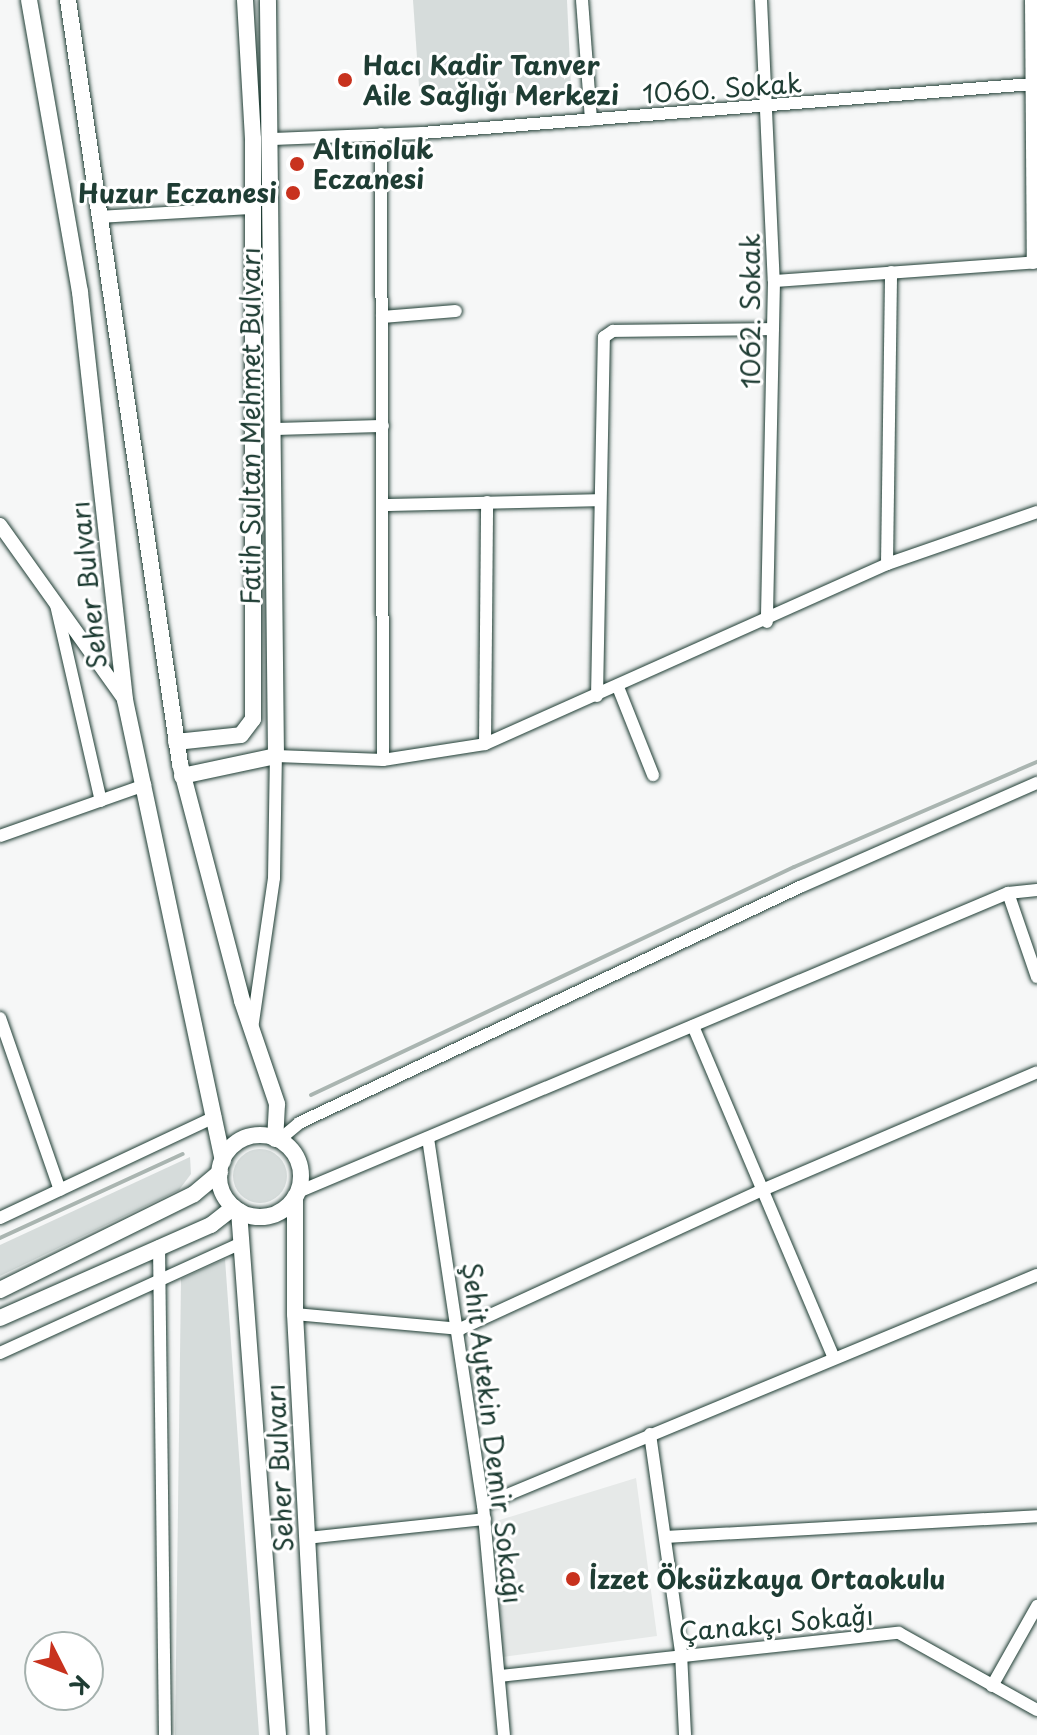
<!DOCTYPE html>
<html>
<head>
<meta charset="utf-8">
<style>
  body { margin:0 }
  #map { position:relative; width:1037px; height:1735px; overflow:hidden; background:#f6f7f7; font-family:"Playpen Sans",sans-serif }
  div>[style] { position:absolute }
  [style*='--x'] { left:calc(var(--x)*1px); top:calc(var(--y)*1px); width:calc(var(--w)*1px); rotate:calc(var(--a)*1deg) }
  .built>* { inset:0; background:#e6e9e8 }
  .green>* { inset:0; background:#d6dcdb }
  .round { border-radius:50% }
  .stream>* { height:4px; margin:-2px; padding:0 2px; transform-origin:2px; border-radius:2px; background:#aab5b1 }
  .roads { filter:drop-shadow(0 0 2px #1f3d34) drop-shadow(0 0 2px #1f3d34) }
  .minor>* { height:12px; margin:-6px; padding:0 6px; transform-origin:6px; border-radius:6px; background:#fff }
  .tertiary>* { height:14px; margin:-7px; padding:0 7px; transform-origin:7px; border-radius:7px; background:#fff }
  .secondary>* { height:16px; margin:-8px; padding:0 8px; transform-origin:8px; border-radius:8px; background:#fff }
  .secondary>.ring { margin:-8px; padding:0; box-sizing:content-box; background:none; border:16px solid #fff; border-radius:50% }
  .dots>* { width:22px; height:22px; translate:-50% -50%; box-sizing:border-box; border:4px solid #fff; border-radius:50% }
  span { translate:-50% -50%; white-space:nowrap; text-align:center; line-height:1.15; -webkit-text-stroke:6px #fff; paint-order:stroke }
  .poi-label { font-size:26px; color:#1f3d34; font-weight:700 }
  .left { translate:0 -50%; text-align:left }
  .right { translate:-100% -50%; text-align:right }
  .street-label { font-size:26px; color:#1f3d34 }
  .north { position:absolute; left:24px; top:1631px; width:80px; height:80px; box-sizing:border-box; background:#fff; border:2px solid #a5b1ae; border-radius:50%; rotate:132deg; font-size:22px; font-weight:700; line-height:32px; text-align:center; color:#1f3d34 }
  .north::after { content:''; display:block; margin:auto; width:28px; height:36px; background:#c8321e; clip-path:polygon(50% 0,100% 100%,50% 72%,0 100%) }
</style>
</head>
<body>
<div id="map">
  <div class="built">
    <i style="clip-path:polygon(636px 1478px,657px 1636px,503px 1657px,490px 1523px)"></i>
  </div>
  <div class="green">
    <i style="clip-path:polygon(413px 0,567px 0,571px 88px,420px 101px)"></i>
    <i class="round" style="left:233px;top:1149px;width:54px;height:54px"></i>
    <i style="clip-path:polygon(190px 1157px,191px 1174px,179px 1190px,0 1276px,0 1245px)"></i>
    <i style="clip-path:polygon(225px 1259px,259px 1735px,175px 1735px,181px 1279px)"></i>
  </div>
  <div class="stream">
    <i style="--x:311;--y:1095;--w:534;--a:-25.27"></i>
    <i style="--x:794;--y:867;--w:265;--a:-23.4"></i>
    <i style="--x:0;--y:1238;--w:201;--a:-24.7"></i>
  </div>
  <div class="roads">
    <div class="minor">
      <i style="--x:582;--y:0;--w:120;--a:85.7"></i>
      <i style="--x:761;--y:0;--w:281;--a:87.4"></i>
      <i style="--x:774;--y:281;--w:341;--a:91.2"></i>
      <i style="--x:1031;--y:0;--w:263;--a:89.6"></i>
      <i style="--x:381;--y:134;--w:626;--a:89.82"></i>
      <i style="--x:273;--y:139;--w:149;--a:-2.3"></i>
      <i style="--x:422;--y:133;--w:612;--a:-4.59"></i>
      <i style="--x:100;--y:217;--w:153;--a:-3.4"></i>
      <i style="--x:774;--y:281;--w:264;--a:-4.1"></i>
      <i style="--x:382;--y:317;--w:74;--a:-4.6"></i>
      <i style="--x:273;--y:429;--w:110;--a:-1.6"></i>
      <i style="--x:384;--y:505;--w:216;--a:-1.3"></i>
      <i style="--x:887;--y:564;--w:292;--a:-89.2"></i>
      <i style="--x:56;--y:605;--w:201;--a:77.1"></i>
      <i style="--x:618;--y:687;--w:95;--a:68.3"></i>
      <i style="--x:597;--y:696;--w:359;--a:-88.9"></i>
      <i style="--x:604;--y:337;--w:11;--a:-34"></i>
      <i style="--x:613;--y:331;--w:160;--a:-0.7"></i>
      <i style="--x:485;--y:744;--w:242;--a:-89.5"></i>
      <i style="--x:0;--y:836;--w:154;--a:-19.4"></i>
      <i style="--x:1008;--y:893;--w:89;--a:71"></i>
      <i style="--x:0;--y:1018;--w:182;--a:70.8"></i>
      <i style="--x:693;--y:1026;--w:358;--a:67"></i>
      <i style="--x:252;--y:1029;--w:153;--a:-81.7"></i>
      <i style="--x:274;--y:878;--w:122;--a:-89.1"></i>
      <i style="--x:276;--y:756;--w:107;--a:2.1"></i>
      <i style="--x:383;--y:760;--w:103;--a:-8.9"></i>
      <i style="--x:485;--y:744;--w:440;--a:-24.1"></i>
      <i style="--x:887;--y:564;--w:159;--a:-19.1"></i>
      <i style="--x:428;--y:1138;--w:371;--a:81.5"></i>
      <i style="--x:483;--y:1505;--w:231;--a:84.8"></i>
      <i style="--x:279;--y:1140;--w:26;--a:-40"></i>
      <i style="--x:299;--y:1123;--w:556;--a:-25.23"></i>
      <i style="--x:802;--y:886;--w:257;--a:-23.7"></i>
      <i style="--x:298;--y:1192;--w:770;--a:-22.84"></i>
      <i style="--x:1008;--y:893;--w:29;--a:-6"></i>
      <i style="--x:0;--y:1218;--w:238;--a:-25.2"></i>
      <i style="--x:159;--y:1246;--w:489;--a:89.3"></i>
      <i style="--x:295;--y:1314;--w:166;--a:5.2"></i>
      <i style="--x:460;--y:1329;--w:330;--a:-24.7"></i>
      <i style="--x:760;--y:1191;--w:301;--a:-23.2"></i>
      <i style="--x:0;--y:1353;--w:265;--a:-24.5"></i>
      <i style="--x:650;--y:1434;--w:221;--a:81.9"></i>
      <i style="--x:681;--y:1653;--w:82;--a:87.2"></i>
      <i style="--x:483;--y:1505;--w:600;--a:-22.55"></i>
      <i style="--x:665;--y:1537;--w:373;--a:-3.2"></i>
      <i style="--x:307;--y:1538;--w:179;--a:-6.1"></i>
      <i style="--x:500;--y:1676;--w:401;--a:-6.2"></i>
      <i style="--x:899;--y:1633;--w:158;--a:29.2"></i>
      <i style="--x:992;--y:1686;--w:92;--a:-60.6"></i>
    </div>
    <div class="tertiary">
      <i style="--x:0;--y:525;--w:215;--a:54.5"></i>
    </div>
    <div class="secondary">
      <i style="--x:29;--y:0;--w:296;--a:80.1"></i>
      <i style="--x:80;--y:292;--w:410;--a:83.7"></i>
      <i style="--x:125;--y:700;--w:471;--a:78"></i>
      <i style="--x:68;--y:0;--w:772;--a:81.66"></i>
      <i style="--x:180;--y:764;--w:245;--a:75.3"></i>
      <i style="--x:242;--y:1001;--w:109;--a:71.2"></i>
      <i style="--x:277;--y:1104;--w:35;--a:93"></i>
      <i style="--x:176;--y:742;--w:65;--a:-6.1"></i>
      <i style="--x:241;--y:735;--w:20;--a:-53"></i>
      <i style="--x:253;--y:719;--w:580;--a:-90"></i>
      <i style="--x:253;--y:139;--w:139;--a:-93.3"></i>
      <i style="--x:182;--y:776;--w:96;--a:-12"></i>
      <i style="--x:276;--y:756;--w:756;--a:-90.61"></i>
      <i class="ring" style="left:219px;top:1135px;width:66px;height:66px"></i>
      <i style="--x:295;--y:1197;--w:117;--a:90"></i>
      <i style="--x:295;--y:1314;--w:422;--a:86.9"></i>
      <i style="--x:239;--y:1211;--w:525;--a:85.74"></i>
      <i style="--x:0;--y:1290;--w:216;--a:-26.3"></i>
      <i style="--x:194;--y:1194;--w:34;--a:-40"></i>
      <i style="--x:0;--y:1318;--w:231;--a:-23.8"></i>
      <i style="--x:211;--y:1225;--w:29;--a:-38"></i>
    </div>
  </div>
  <div class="dots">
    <i style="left:345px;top:80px;background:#c8321e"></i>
    <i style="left:297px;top:164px;background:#c8321e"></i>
    <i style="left:293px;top:193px;background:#c8321e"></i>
    <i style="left:573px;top:1579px;background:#c8321e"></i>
  </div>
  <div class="poi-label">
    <span class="left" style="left:363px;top:80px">Hacı Kadir Tanver<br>Aile Sağlığı Merkezi</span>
    <span class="left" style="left:313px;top:164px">Altınoluk<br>Eczanesi</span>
    <span class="right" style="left:277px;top:193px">Huzur Eczanesi</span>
    <span class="left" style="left:589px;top:1579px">İzzet Öksüzkaya Ortaokulu</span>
  </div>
  <div class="street-label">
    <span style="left:722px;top:88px;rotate:-4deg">1060. Sokak</span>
    <span style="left:750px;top:311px;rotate:-90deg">1062. Sokak</span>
    <span style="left:250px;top:426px;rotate:-90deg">Fatih Sultan Mehmet Bulvarı</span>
    <span style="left:88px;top:585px;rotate:-96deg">Seher Bulvarı</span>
    <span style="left:493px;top:1433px;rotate:83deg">Şehit Aytekin Demir Sokağı</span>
    <span style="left:279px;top:1468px;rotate:-93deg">Seher Bulvarı</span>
    <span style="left:776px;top:1623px;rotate:-5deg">Çanakçı Sokağı</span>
  </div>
  <div class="north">K</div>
</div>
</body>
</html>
